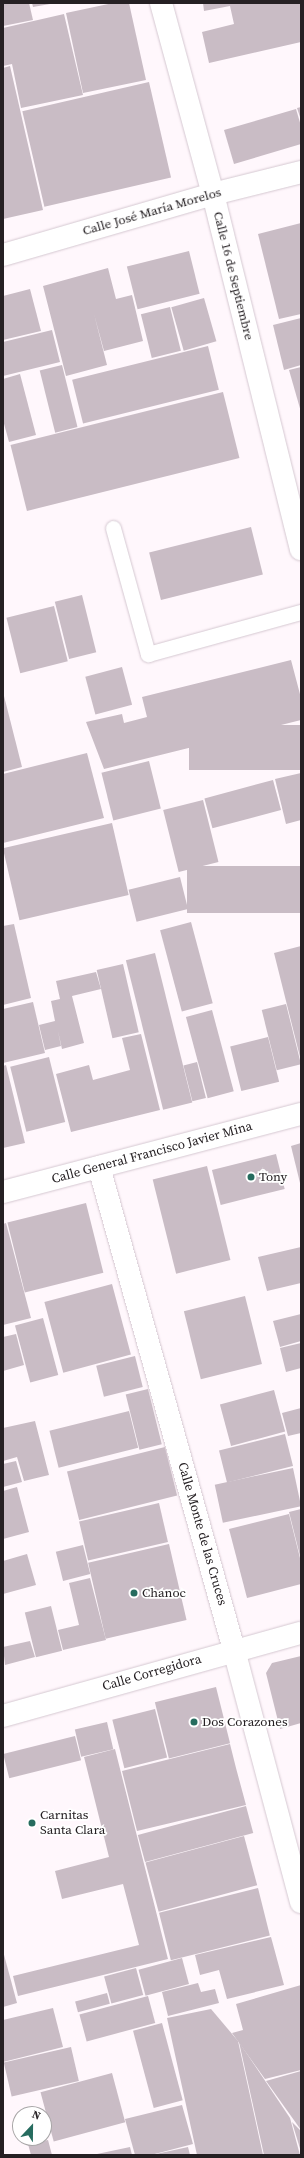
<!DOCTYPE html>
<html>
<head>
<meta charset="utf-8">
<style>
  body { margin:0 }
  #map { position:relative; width:304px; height:2158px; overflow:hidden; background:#fff7fc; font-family:"Source Serif 4",serif }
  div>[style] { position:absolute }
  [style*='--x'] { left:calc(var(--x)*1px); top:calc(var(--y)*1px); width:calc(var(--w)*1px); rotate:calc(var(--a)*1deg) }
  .building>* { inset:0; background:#c9bcc5; transform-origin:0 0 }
  .roads { filter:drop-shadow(0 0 1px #d5c8d1) drop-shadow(0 0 1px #d5c8d1) }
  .service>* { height:15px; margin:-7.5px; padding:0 7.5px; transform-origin:7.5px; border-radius:7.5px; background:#fff }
  .minor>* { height:22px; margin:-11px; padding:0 11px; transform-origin:11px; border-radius:11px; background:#fff }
  .tertiary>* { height:22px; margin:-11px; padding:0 11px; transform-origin:11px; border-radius:11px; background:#fff }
  .dots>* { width:11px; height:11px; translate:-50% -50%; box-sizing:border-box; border:2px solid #fff; border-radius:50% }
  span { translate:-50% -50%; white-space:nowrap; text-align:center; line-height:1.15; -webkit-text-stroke:3.5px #fff; paint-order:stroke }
  .street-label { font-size:13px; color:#252023 }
  .poi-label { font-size:13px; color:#252023 }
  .left { translate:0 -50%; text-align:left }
  .frame { position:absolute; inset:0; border:4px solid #252023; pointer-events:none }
  .north { position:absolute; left:12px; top:2106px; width:40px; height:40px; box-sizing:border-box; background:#fff; border:1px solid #a8a6a7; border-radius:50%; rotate:22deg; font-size:11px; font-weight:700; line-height:16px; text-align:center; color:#252023 }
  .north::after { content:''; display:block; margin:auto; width:14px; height:18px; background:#266c5f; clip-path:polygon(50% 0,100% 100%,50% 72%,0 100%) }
</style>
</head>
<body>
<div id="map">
  <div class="building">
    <i style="clip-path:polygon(3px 3px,29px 3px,33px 20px,3px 26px)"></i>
    <i style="clip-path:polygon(32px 3px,50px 3px,50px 4px,33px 7px)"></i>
    <i style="clip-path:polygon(113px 3px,129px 3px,146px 80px,83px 93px,66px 13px)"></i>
    <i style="clip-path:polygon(203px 3px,301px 3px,301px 42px,209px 63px,202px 32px,234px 24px,230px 6px,204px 11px)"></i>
    <i style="clip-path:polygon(64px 14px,83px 95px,21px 108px,12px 64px,3px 66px,3px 28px)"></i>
    <i style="clip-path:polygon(10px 66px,43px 210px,3px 219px,3px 68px)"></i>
    <i style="left:149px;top:82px;width:98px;height:130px;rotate:77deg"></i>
    <i style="clip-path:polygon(301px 107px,301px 120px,297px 108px)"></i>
    <i style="clip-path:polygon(296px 109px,301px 126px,301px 144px,234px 164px,224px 130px)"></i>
    <i style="clip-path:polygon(301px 223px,301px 314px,279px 319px,258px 234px)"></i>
    <i style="left:189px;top:251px;width:44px;height:64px;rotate:76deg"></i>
    <i style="clip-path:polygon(108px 268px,116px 299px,132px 295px,143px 341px,104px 351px,94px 314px,107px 365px,66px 376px,43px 286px)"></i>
    <i style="clip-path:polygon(30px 289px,41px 331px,3px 340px,3px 296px)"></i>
    <i style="left:204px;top:298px;width:45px;height:34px;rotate:74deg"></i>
    <i style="left:170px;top:307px;width:45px;height:30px;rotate:76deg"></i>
    <i style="clip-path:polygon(301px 318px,301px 365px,284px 370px,273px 325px)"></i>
    <i style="clip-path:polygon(52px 330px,60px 362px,3px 376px,3px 342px)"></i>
    <i style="left:208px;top:346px;width:45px;height:140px;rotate:76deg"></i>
    <i style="left:62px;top:365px;width:64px;height:23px;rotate:76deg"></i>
    <i style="clip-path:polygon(301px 367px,301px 412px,289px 370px)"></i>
    <i style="clip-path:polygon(20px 374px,36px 435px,9px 442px,3px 420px,3px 379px)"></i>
    <i style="left:223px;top:392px;width:68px;height:219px;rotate:76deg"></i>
    <i style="left:251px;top:527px;width:49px;height:105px;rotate:76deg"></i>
    <i style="left:82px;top:595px;width:59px;height:28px;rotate:76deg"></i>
    <i style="left:54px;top:606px;width:57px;height:49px;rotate:76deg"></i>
    <i style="clip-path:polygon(291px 660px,301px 698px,301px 720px,104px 769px,86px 722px,122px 714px,124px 723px,147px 717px,142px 697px)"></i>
    <i style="left:122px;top:667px;width:39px;height:38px;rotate:75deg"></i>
    <i style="clip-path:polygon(3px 692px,22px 767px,3px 772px)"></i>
    <i style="left:301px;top:725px;width:45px;height:112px;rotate:90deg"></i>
    <i style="clip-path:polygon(87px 753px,104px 818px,3px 843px,3px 774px)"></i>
    <i style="left:149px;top:761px;width:49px;height:49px;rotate:76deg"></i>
    <i style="clip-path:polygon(301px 773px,301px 820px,286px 824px,275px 779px)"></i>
    <i style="left:273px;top:780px;width:31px;height:71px;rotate:75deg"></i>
    <i style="left:203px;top:800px;width:64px;height:41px;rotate:76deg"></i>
    <i style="left:112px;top:823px;width:74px;height:112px;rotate:77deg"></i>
    <i style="left:301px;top:866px;width:47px;height:114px;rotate:90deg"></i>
    <i style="left:180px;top:877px;width:33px;height:53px;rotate:76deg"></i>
    <i style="left:191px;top:922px;width:84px;height:32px;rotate:75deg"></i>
    <i style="clip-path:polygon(14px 924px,31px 998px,3px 1005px,3px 926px)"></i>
    <i style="clip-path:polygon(301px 946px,301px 1057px,300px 1057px,274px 953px)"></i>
    <i style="left:155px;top:953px;width:154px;height:30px;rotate:76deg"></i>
    <i style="left:123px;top:964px;width:70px;height:27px;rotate:77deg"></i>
    <i style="clip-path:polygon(96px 972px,101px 989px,72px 996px,84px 1043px,62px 1049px,58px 1031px,61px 1046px,45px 1050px,39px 1025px,55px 1021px,51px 1001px,60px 999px,56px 981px)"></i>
    <i style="clip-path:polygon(33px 1002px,45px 1053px,3px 1063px,3px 1009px)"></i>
    <i style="left:286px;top:1004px;width:62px;height:25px;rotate:76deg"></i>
    <i style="left:212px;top:1010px;width:84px;height:27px;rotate:75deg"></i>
    <i style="clip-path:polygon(141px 1034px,160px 1110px,71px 1132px,56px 1074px,89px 1065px,93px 1080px,130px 1070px,122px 1038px)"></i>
    <i style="left:268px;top:1037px;width:46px;height:39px;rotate:76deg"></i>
    <i style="left:49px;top:1057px;width:67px;height:40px;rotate:76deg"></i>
    <i style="left:197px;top:1062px;width:37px;height:14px;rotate:76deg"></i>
    <i style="clip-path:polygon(6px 1065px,25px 1143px,3px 1148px,3px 1066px)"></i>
    <i style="clip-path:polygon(301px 1143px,301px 1183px,300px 1183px,291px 1146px)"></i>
    <i style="left:276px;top:1154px;width:36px;height:66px;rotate:76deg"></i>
    <i style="left:207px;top:1166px;width:97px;height:56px;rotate:76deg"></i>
    <i style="left:86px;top:1203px;width:72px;height:81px;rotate:76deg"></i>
    <i style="clip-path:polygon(6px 1223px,31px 1318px,3px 1325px,3px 1224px)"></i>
    <i style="clip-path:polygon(301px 1247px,301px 1283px,267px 1291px,258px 1257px)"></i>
    <i style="left:112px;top:1284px;width:73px;height:70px;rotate:75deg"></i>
    <i style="left:245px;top:1296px;width:70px;height:63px;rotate:76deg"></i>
    <i style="clip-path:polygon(301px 1314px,301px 1341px,280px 1347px,273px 1321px)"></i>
    <i style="left:43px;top:1318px;width:59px;height:29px;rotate:75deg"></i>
    <i style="clip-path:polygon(16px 1334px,24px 1365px,3px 1371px,3px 1337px)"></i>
    <i style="clip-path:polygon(301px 1343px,301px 1368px,286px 1372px,280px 1348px)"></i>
    <i style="left:135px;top:1356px;width:32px;height:40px;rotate:76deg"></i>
    <i style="left:148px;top:1389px;width:57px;height:23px;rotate:76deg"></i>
    <i style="left:274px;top:1390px;width:43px;height:56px;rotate:75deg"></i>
    <i style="clip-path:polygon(301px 1408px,301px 1433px,288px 1436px,282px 1413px)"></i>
    <i style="left:129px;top:1411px;width:38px;height:82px;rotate:76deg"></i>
    <i style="clip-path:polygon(35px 1421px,49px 1475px,24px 1481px,17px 1457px,3px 1461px,3px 1428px)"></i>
    <i style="left:285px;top:1434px;width:33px;height:68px;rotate:76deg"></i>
    <i style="left:165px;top:1447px;width:50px;height:101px;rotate:76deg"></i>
    <i style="clip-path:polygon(16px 1461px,22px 1482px,3px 1487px,3px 1464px)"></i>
    <i style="left:293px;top:1468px;width:39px;height:80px;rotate:78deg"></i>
    <i style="clip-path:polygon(17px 1487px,29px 1532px,3px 1539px,3px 1491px)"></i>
    <i style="left:159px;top:1503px;width:40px;height:82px;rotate:77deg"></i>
    <i style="clip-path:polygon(301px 1509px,301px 1556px,300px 1556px,289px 1512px)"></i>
    <i style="clip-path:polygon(289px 1514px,301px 1562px,301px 1584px,247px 1598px,229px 1529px)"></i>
    <i style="left:169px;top:1544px;width:78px;height:83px;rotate:77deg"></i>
    <i style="left:83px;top:1545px;width:30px;height:28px;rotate:76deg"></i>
    <i style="clip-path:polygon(27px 1554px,36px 1585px,3px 1594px,3px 1561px)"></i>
    <i style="clip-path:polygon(90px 1578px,106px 1640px,63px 1650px,58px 1630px,79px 1625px,69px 1583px)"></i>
    <i style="left:51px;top:1606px;width:46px;height:27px;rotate:76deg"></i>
    <i style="clip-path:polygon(30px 1641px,35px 1657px,5px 1665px,3px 1647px)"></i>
    <i style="clip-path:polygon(301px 1656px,301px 1723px,280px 1729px,266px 1673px,272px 1663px)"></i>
    <i style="left:216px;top:1687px;width:58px;height:63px;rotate:76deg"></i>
    <i style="left:155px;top:1709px;width:50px;height:44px;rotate:76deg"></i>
    <i style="left:107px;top:1722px;width:28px;height:33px;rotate:77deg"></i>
    <i style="left:75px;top:1736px;width:25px;height:74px;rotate:76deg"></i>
    <i style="clip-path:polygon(230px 1744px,236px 1768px,184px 1781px,236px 1768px,246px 1805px,137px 1831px,122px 1771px)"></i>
    <i style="clip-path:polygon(115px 1749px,168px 1959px,18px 1996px,13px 1976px,139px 1945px,123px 1884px,62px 1899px,55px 1871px,109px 1857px,84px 1757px)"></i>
    <i style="left:246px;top:1806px;width:28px;height:112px;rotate:75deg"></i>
    <i style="left:244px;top:1836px;width:51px;height:102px;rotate:75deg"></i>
    <i style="left:258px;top:1888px;width:49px;height:102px;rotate:76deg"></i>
    <i style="clip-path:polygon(271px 1937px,284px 1985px,227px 1999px,219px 1970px,200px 1975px,195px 1955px)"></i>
    <i style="clip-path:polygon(3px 1951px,17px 2003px,3px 2007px)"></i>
    <i style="left:182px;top:1958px;width:27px;height:45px;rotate:75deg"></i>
    <i style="left:136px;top:1968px;width:28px;height:33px;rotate:75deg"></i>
    <i style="clip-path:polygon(198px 1983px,201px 1992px,215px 1989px,219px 2003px,168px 2016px,162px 1992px)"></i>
    <i style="clip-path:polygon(301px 1985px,301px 2070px,265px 2079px,232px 2033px,243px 2030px,236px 2004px)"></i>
    <i style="left:107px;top:1993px;width:11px;height:33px;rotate:75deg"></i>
    <i style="left:148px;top:1996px;width:28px;height:71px;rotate:75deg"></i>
    <i style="clip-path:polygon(53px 2008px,63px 2047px,3px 2062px,3px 2020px)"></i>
    <i style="clip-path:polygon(211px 2009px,238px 2041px,263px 2155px,197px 2155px,167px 2018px)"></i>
    <i style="left:162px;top:2023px;width:80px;height:30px;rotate:75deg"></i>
    <i style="clip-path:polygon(239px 2042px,290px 2118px,300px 2155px,264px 2155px)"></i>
    <i style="left:71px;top:2047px;width:35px;height:69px;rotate:77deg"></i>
    <i style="clip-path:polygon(301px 2071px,301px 2130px,266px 2081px)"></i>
    <i style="left:112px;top:2073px;width:51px;height:74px;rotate:75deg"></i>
    <i style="clip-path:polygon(182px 2105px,193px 2144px,151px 2155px,135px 2155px,125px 2119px)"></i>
    <i style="clip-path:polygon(292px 2122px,301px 2131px,301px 2152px)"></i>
    <i style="clip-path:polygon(48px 2140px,52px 2155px,31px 2155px,28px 2144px)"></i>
    <i style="clip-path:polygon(130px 2147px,132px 2155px,97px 2155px,97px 2154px)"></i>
    <i style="clip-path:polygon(188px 2147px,190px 2155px,156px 2155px,156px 2154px)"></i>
  </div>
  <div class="roads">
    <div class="service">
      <i style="--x:113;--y:528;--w:131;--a:74.5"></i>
      <i style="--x:148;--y:654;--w:159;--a:-15.4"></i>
    </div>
    <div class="minor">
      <i style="--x:161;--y:3;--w:198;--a:74.8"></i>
      <i style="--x:213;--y:194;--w:366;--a:76.1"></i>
      <i style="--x:99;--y:1167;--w:502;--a:74.38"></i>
      <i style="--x:234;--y:1650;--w:261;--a:75.1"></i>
      <i style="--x:3;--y:1716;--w:309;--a:-15.6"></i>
    </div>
    <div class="tertiary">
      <i style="--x:3;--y:255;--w:219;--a:-16.2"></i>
      <i style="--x:213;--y:194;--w:91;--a:-14"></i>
      <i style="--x:3;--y:1192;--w:308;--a:-14.7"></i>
    </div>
  </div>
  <div class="dots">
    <i style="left:251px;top:1177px;background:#266c5f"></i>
    <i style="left:134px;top:1593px;background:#266c5f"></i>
    <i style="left:194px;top:1722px;background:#266c5f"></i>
    <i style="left:32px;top:1823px;background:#266c5f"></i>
  </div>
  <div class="street-label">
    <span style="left:152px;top:212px;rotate:-16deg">Calle José María Morelos</span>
    <span style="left:233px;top:276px;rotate:76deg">Calle 16 de Septiembre</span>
    <span style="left:152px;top:1153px;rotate:-15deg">Calle General Francisco Javier Mina</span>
    <span style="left:202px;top:1534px;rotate:74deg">Calle Monte de las Cruces</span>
    <span style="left:152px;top:1673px;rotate:-16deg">Calle Corregidora</span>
  </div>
  <div class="poi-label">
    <span class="left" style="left:259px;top:1177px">Tony</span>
    <span class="left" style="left:142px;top:1593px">Chanoc</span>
    <span class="left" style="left:202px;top:1722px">Dos Corazones</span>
    <span class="left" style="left:40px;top:1823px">Carnitas<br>Santa Clara</span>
  </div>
  <div class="frame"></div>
  <div class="north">N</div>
</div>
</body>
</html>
